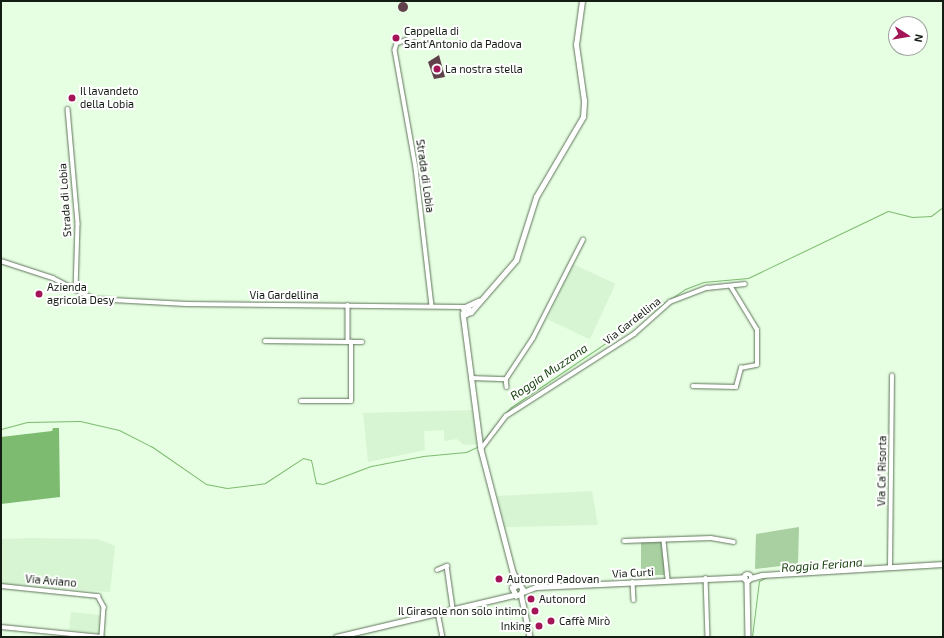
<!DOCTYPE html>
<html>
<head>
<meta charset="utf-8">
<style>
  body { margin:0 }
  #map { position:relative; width:944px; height:638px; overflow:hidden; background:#e6fee1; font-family:"Exo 2",sans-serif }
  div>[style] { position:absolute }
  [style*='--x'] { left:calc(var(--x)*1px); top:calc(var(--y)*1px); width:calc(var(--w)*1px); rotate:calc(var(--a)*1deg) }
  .built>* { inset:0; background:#d7f5d2; transform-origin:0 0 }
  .green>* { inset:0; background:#a8d0a0; transform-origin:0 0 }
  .water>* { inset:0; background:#7dbc70 }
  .stream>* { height:1px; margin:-0.5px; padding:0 0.5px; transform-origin:0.5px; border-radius:0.5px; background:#7dbc70 }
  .building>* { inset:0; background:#60404a }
  .round { border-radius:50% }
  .roads { filter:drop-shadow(0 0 1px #5f745b) drop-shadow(0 0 1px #5f745b) }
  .street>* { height:3.5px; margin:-1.75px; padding:0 1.75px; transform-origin:1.75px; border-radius:1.75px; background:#fff }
  .secondary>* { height:4.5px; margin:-2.25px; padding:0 2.25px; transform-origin:2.25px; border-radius:2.25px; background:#fff }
  .secondary>.ring { margin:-2.25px; padding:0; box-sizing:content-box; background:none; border:4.5px solid #fff; border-radius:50% }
  .dots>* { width:11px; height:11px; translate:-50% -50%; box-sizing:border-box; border:2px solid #fff; border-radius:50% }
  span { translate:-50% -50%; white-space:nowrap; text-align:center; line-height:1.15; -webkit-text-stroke:4px #fff; paint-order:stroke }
  .poi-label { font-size:11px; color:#141d13 }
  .left { translate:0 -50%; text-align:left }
  .right { translate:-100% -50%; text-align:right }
  .street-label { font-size:11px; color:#141d13 }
  .water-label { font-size:12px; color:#133e0a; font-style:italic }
  .frame { position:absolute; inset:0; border:2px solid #141d13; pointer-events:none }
  .north { position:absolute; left:888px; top:16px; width:40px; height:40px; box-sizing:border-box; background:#fff; border:1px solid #a1a5a1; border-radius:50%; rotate:102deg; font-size:11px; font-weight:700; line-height:16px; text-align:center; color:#141d13 }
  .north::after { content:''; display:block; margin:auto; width:14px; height:18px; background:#a41558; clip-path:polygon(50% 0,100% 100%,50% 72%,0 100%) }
</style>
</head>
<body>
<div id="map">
  <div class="built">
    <i style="left:573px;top:264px;width:47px;height:61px;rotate:25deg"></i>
    <i style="clip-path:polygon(472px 410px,477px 444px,464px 445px,457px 439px,444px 441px,444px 430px,424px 431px,425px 450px,368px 462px,363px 413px)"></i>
    <i style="clip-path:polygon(592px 491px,598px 525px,505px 527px,497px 496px)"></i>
    <i style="clip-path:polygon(30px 538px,98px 539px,115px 546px,110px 592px,1px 584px,1px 539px)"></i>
    <i style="left:71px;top:612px;width:31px;height:18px;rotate:6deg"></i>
  </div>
  <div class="green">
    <i style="clip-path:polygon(799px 527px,798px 564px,755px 569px,756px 534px)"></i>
    <i style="left:641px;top:541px;width:23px;height:34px"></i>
  </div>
  <div class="water">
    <i style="clip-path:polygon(53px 428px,59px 428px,60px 497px,1px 504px,1px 437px,52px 431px)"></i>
  </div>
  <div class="stream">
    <i style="--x:1;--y:429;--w:27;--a:-15"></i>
    <i style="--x:27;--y:422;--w:53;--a:-1.1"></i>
    <i style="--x:80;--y:421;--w:40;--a:13"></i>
    <i style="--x:119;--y:430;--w:36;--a:27"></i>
    <i style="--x:151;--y:446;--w:67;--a:34.6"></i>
    <i style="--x:206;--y:484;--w:21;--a:11"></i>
    <i style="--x:227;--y:488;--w:38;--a:-7"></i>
    <i style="--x:265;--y:483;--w:45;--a:-33.3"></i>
    <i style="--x:303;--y:458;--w:8;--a:14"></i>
    <i style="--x:311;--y:460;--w:24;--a:78"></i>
    <i style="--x:316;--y:483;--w:7;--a:8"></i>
    <i style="--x:323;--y:484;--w:51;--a:-20.6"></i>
    <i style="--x:371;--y:466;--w:53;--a:-10.9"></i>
    <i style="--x:423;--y:456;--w:43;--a:-5.3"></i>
    <i style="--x:466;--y:452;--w:14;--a:-25"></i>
    <i style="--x:482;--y:442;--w:44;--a:-50.5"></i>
    <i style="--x:510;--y:408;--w:212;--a:-34.2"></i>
    <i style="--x:685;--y:289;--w:19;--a:-21"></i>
    <i style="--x:703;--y:282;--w:45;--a:-5.1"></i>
    <i style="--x:748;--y:278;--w:155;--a:-25.6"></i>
    <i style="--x:888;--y:211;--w:25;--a:14"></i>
    <i style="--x:912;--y:217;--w:19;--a:-3"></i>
    <i style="--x:931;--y:216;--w:15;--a:-37"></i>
    <i style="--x:860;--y:571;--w:83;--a:-3.4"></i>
    <i style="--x:752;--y:637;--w:56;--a:-82.9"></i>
    <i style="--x:759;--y:581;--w:9;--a:-27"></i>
  </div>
  <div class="building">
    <i class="round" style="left:398px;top:2px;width:10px;height:10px"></i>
    <i style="clip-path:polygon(439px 55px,445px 77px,434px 79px,428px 62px)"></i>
  </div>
  <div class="roads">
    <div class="street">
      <i style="--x:415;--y:37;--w:19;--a:159"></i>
      <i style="--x:397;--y:44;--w:6;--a:108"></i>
      <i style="--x:395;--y:50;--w:120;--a:79.9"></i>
      <i style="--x:416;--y:168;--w:139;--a:83.4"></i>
      <i style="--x:68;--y:109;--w:115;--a:85"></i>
      <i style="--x:78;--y:224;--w:66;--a:91.7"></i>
      <i style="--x:1;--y:261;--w:55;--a:18.1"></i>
      <i style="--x:53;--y:278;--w:46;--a:27.1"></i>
      <i style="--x:94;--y:299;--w:92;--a:3.1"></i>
      <i style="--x:186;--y:304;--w:278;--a:0.6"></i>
      <i style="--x:348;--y:305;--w:37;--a:90"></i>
      <i style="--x:348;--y:342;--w:14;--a:0"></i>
      <i style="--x:265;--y:341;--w:83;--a:0.7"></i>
      <i style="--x:471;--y:378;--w:35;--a:2"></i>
      <i style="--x:506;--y:379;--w:8;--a:83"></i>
      <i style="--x:506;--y:379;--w:49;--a:-56.6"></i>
      <i style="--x:533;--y:338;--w:110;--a:-63"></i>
      <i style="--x:693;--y:386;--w:43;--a:1.3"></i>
      <i style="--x:736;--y:387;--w:20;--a:-75"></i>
      <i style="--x:741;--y:368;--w:16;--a:-11"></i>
      <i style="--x:757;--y:365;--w:35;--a:-90"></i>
      <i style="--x:757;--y:330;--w:50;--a:-121.2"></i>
      <i style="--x:301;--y:401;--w:50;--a:0"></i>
      <i style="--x:351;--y:401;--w:59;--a:-90"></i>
      <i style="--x:481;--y:449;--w:41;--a:-52.9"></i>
      <i style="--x:506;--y:416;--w:152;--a:-32.6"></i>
      <i style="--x:634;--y:334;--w:48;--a:-41.6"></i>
      <i style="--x:670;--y:302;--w:40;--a:-21"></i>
      <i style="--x:707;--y:288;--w:38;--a:-6"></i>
      <i style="--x:624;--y:541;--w:87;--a:-2"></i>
      <i style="--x:711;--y:538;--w:23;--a:10"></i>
      <i style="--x:664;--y:541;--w:39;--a:84"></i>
      <i style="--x:890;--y:567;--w:191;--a:-89.4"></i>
      <i style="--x:437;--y:570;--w:11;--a:-22"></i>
      <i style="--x:447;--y:566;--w:42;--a:81.9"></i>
      <i style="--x:706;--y:578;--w:59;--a:88.1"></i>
      <i style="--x:633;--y:582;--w:18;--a:87"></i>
      <i style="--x:1;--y:586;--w:98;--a:5.9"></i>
      <i style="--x:98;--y:596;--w:13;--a:61"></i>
      <i style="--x:104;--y:607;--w:30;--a:94"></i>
      <i style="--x:438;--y:612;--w:25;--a:79"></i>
      <i style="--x:1;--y:627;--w:101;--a:5.7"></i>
    </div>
    <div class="secondary">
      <i style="--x:468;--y:307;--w:6;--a:59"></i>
      <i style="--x:471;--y:312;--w:7;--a:153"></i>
      <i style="--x:465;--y:315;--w:7;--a:-106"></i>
      <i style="--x:463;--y:308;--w:17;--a:-25"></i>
      <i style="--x:471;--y:312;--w:69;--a:-49.1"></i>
      <i style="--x:516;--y:260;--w:66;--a:-72.4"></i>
      <i style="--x:536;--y:197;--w:93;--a:-59.6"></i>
      <i style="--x:583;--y:117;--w:16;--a:-86"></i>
      <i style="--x:584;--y:101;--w:57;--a:-98.1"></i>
      <i style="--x:576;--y:45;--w:44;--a:-82.2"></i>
      <i style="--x:463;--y:313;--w:137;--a:82.5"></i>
      <i style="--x:481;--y:449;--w:127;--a:75.4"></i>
      <i style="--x:513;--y:572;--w:20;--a:60"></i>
      <i style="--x:523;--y:589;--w:5;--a:112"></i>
      <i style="--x:521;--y:594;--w:5;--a:158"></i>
      <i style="--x:516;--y:596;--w:9;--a:-117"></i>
      <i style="--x:512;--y:588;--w:8;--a:-30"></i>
      <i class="ring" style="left:744.5px;top:574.5px;width:2.5px;height:2.5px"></i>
      <i style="--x:751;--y:578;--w:11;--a:-15"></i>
      <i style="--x:762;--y:575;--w:181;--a:-3.5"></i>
      <i style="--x:747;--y:582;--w:55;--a:89"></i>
      <i style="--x:523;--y:592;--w:14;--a:-21"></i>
      <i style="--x:536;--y:587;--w:209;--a:-2.7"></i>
      <i style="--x:521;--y:594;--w:44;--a:78.2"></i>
      <i style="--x:336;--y:637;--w:183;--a:-13.3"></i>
    </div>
  </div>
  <div class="dots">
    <i style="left:396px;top:38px;background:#a41558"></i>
    <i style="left:437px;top:69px;background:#a41558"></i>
    <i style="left:72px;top:98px;background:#a41558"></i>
    <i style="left:39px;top:294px;background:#a41558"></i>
    <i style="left:499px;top:579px;background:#a41558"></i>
    <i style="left:531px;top:599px;background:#a41558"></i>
    <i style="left:535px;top:611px;background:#a41558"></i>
    <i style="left:551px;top:621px;background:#a41558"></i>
    <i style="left:539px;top:626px;background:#a41558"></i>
  </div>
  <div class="poi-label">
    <span class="left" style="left:404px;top:38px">Cappella di<br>Sant'Antonio da Padova</span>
    <span class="left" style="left:445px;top:69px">La nostra stella</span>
    <span class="left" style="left:80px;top:98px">Il lavandeto<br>della Lobia</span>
    <span class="left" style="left:47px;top:294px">Azienda<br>agricola Desy</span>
    <span class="left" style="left:507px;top:579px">Autonord Padovan</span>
    <span class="left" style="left:539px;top:599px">Autonord</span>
    <span class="right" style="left:527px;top:611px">Il Girasole non solo intimo</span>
    <span class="left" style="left:559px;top:621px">Caffè Mirò</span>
    <span class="right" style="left:531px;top:626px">Inking</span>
  </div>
  <div class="street-label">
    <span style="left:425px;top:176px;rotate:82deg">Strada di Lobia</span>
    <span style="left:65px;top:200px;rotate:-94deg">Strada di Lobia</span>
    <span style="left:284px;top:295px">Via Gardellina</span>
    <span style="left:632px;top:321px;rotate:-38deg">Via Gardellina</span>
    <span style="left:882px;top:471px;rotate:-89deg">Via Ca' Risorta</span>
    <span style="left:633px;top:573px;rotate:-3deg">Via Curti</span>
    <span style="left:51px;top:581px;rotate:5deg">Via Aviano</span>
  </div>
  <div class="water-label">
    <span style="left:549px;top:372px;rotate:-34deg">Roggia Muzzana</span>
    <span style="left:822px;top:565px;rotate:-4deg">Roggia Feriana</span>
  </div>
  <div class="frame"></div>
  <div class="north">N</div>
</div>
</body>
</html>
